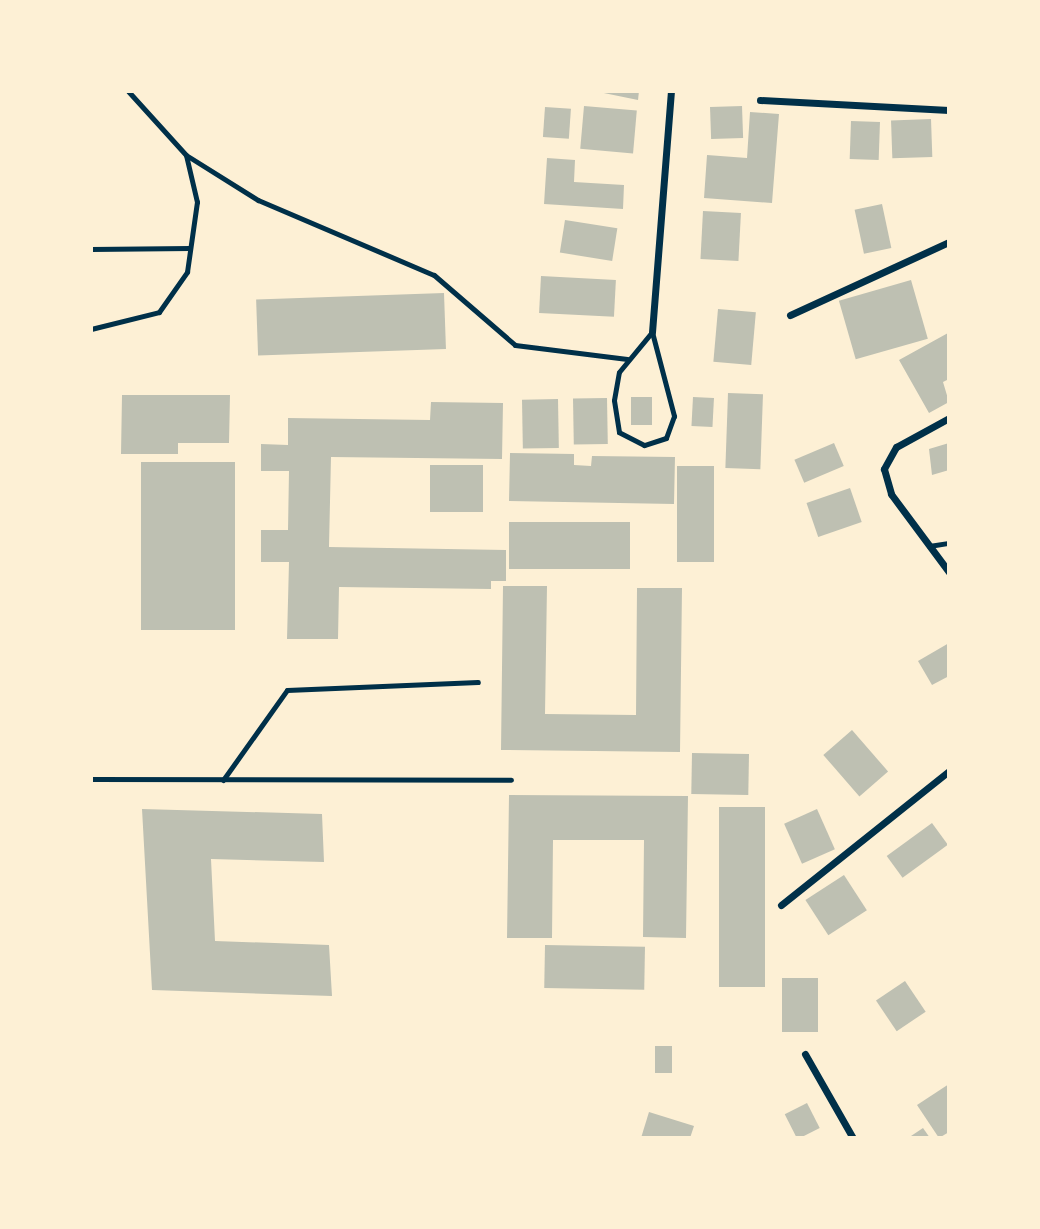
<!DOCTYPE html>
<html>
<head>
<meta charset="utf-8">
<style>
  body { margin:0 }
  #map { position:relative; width:1040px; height:1229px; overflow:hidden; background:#fdf0d5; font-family:Cabin,sans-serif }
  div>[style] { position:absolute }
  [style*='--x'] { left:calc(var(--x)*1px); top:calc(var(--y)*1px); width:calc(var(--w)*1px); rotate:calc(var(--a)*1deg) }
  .building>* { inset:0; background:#bec0b2; transform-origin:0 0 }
  .service>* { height:5px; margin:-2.5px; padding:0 2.5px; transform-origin:2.5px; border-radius:2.5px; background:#003049 }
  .minor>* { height:7px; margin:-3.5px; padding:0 3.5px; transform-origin:3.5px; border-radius:3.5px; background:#003049 }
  span { translate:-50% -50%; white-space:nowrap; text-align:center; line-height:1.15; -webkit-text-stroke:5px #fdf0d5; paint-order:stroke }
  .frame { position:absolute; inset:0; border:93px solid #fdf0d5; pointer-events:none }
</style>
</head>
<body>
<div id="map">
  <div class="building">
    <i style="clip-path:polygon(594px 91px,639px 91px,638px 100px)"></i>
    <i style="left:584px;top:106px;width:53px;height:43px;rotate:5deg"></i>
    <i style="left:742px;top:106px;width:32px;height:32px;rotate:88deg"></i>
    <i style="left:545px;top:107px;width:26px;height:30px;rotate:4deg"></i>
    <i style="clip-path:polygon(750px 112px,779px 114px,772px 203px,704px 198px,707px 155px,747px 158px)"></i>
    <i style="left:931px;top:119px;width:38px;height:40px;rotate:88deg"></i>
    <i style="left:851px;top:121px;width:29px;height:38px;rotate:2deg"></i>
    <i style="clip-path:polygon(547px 158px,575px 160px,574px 182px,624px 185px,623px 209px,544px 204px)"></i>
    <i style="left:882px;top:204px;width:45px;height:28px;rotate:78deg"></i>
    <i style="left:703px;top:211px;width:38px;height:48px;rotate:3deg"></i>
    <i style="left:565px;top:220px;width:53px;height:33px;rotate:9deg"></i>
    <i style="left:541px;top:276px;width:75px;height:37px;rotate:3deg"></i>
    <i style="left:911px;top:280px;width:61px;height:75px;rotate:74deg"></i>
    <i style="left:444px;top:293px;width:56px;height:188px;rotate:88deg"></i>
    <i style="left:718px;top:309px;width:38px;height:53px;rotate:5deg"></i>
    <i style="clip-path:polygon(948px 333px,949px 379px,943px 382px,949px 402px,929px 413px,899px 360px)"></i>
    <i style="left:728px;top:393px;width:35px;height:75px;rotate:2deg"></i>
    <i style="clip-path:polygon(122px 395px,230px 395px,229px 443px,178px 443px,178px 454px,121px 454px)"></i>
    <i style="left:631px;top:397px;width:21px;height:28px"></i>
    <i style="left:693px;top:397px;width:21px;height:29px;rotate:3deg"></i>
    <i style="left:607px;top:398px;width:46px;height:34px;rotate:89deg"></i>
    <i style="left:558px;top:399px;width:49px;height:36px;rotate:89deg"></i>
    <i style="clip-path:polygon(431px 402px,503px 403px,502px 459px,331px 457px,329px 547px,506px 550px,506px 581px,491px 581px,491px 589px,339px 587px,338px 639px,287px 639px,289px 562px,261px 562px,261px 530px,288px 530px,289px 471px,261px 471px,261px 444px,288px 445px,288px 418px,430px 420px)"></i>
    <i style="left:834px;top:443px;width:25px;height:43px;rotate:67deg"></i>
    <i style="clip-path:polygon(949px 443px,949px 470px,932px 475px,929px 449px)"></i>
    <i style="clip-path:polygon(510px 453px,574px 454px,574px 465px,591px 466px,592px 456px,675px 457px,674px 504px,509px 501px)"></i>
    <i style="left:235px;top:462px;width:168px;height:94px;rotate:90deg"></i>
    <i style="left:430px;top:465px;width:53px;height:47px"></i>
    <i style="left:677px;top:466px;width:37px;height:96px"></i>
    <i style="left:850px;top:488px;width:36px;height:46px;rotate:71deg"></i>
    <i style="left:509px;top:522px;width:121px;height:47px"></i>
    <i style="clip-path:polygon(503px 586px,547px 586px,545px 714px,636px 715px,637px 588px,682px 588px,680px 752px,501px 750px)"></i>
    <i style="clip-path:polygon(949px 643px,949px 676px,932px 685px,918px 661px)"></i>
    <i style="left:852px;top:730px;width:55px;height:38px;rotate:49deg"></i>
    <i style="left:692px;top:753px;width:57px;height:41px;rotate:1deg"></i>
    <i style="clip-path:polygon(509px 795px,688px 796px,686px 938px,643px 937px,644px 840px,553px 840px,552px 938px,507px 938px)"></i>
    <i style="left:719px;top:807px;width:46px;height:180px"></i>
    <i style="clip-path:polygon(142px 809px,322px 814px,324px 862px,211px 859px,215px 941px,329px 945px,332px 996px,152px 990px)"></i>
    <i style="left:817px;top:809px;width:44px;height:36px;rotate:66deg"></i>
    <i style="left:932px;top:823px;width:27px;height:56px;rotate:54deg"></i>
    <i style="left:844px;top:875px;width:42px;height:46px;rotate:57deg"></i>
    <i style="left:545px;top:945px;width:100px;height:43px;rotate:1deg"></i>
    <i style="left:782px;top:978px;width:36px;height:54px"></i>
    <i style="left:905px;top:981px;width:37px;height:35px;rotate:56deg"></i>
    <i style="left:655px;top:1046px;width:17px;height:27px"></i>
    <i style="clip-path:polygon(949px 1084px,949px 1132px,939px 1138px,917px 1105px)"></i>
    <i style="left:807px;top:1103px;width:28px;height:25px;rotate:63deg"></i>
    <i style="clip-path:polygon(649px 1112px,694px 1126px,690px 1138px,641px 1138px)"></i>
    <i style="clip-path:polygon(923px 1128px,930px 1138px,908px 1138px)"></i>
  </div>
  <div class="service">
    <i style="--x:186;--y:155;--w:85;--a:32"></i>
    <i style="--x:258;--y:200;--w:191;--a:23.1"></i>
    <i style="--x:434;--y:275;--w:107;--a:40.8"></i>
    <i style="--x:515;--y:345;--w:113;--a:7.1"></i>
    <i style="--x:91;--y:249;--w:99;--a:-0.6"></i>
    <i style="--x:91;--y:329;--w:70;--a:-14"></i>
    <i style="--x:159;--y:312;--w:49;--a:-55"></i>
    <i style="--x:187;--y:272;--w:71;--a:-81.9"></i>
    <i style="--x:197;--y:202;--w:48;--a:-103.2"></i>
    <i style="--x:186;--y:155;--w:86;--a:-132.2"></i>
    <i style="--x:652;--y:332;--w:87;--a:75.3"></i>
    <i style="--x:674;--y:416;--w:23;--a:110"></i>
    <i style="--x:666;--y:438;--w:23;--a:162"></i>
    <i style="--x:644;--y:445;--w:28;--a:-153"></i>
    <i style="--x:619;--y:432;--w:32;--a:-99"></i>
    <i style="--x:614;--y:400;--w:28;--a:-80"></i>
    <i style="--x:619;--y:372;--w:52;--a:-50.5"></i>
    <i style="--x:929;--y:546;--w:20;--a:-9"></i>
    <i style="--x:91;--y:779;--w:420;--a:0.1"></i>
    <i style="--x:223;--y:780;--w:110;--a:-54.6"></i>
    <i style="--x:287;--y:690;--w:191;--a:-2.4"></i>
  </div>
  <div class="minor">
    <i style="--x:760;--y:100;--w:189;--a:3"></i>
    <i style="--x:790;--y:315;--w:175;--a:-24.7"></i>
    <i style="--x:652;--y:332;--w:242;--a:-85.5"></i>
    <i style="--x:949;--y:418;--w:60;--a:151.3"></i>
    <i style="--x:896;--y:447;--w:25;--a:119"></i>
    <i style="--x:884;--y:469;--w:26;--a:74"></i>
    <i style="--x:891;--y:494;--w:97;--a:53.4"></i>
    <i style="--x:781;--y:905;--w:215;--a:-38.6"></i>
    <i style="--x:805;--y:1054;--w:97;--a:60.3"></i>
  </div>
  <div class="frame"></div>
</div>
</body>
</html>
